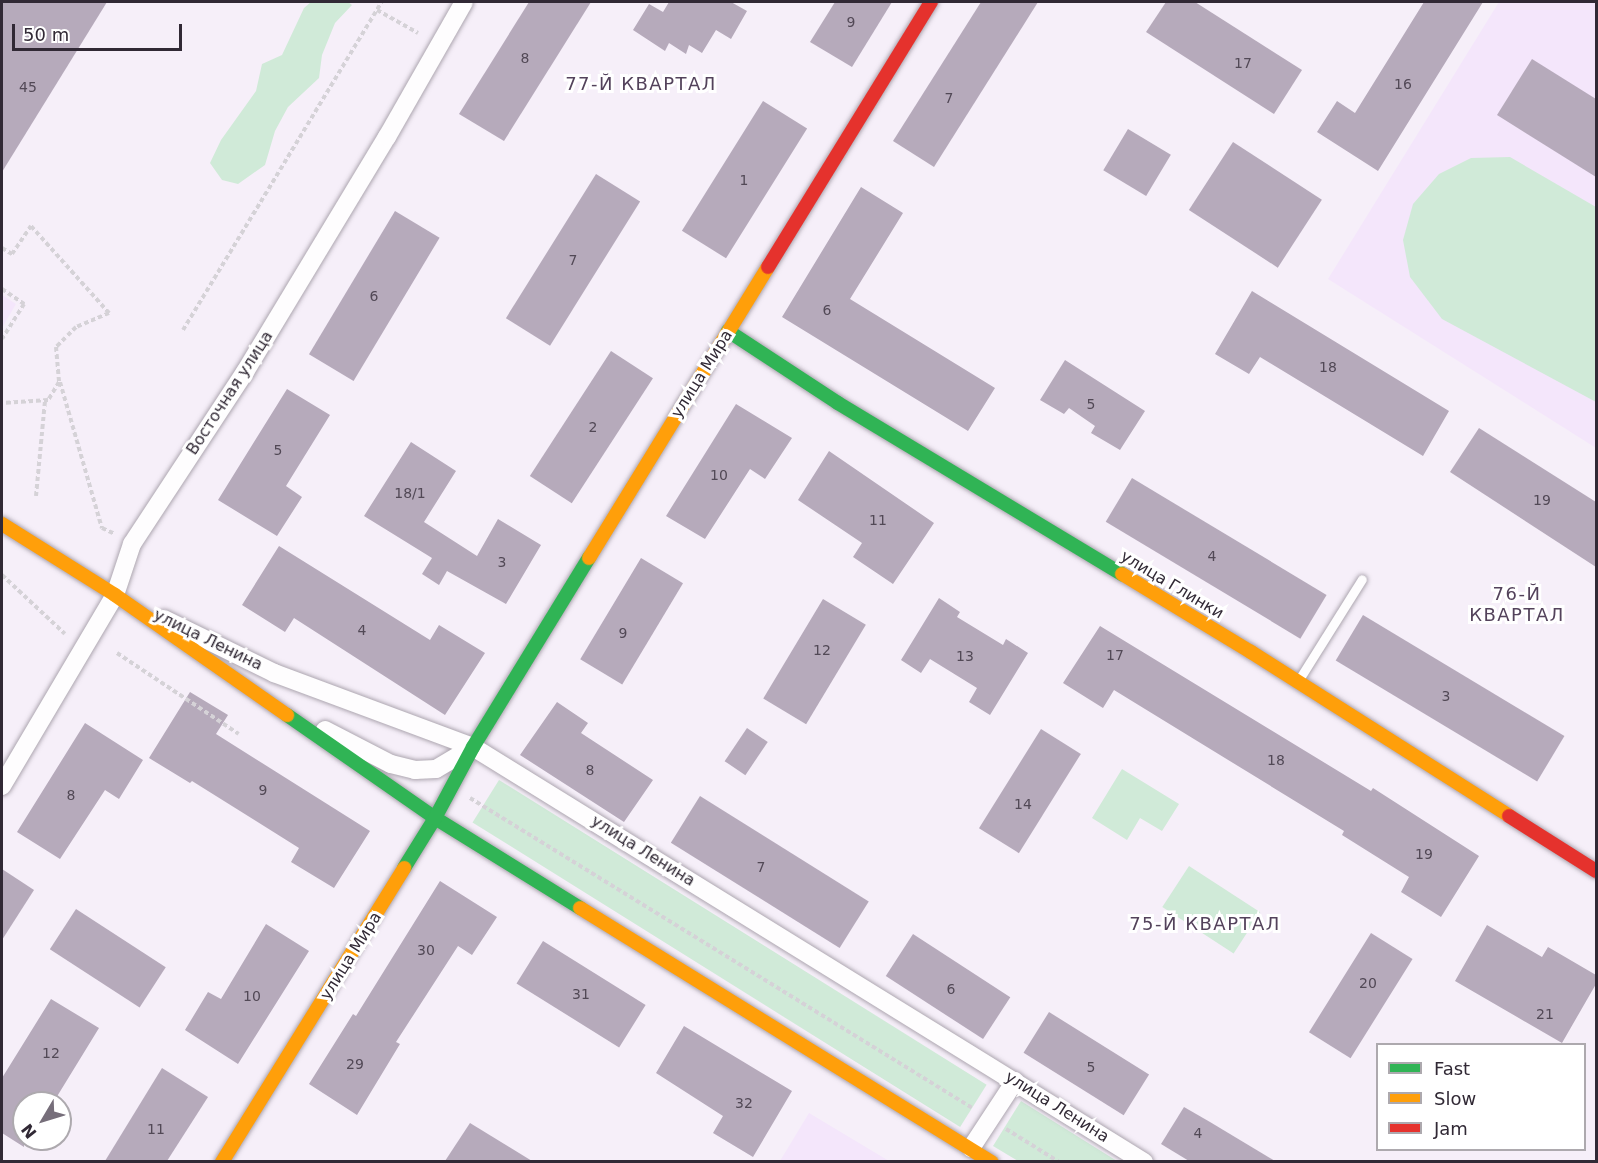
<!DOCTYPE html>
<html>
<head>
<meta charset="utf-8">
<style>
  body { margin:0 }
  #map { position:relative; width:1598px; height:1163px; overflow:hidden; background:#f6eff9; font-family:"DejaVu Sans",sans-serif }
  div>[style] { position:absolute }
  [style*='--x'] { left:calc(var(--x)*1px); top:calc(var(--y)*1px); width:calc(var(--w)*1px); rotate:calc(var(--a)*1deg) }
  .built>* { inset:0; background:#f4e6fb }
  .green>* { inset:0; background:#d0ead8; transform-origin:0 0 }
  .building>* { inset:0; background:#b6aabb; transform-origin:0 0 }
  .path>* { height:4px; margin-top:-2px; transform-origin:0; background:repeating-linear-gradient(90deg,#d5d2d7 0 4.5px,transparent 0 7.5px) }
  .roads { filter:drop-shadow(0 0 2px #ada6b0) drop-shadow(0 0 2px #ada6b0) }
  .lane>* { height:9px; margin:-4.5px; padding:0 4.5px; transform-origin:4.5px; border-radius:4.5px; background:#fefdfe }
  .street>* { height:18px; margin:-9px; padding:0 9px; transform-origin:9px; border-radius:9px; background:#fefdfe }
  .fast>* { height:14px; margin:-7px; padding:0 7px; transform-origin:7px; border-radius:7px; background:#30b455 }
  .slow>* { height:14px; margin:-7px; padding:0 7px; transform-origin:7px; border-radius:7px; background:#ff9f0a }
  .jam>* { height:14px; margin:-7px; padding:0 7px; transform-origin:7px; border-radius:7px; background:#e5322d }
  span { translate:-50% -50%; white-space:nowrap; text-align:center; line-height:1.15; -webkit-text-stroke:6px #fff; paint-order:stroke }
  .number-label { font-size:14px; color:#524956 }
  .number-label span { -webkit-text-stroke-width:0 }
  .street-label { font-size:16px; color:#312935 }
  .neighbourhood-label { font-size:18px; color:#53425b; letter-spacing:1.5px }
  .frame { position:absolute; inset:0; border:3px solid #312935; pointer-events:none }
  .legend { position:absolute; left:1376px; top:1043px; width:210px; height:108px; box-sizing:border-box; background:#fff; border:2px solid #ada9ae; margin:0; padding:8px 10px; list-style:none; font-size:18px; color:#312935 }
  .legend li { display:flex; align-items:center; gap:12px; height:30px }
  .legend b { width:30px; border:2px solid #ada9ae }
  .north { position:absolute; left:12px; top:1091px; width:60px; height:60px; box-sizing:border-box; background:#fff; border:2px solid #ada9ae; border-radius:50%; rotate:232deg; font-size:16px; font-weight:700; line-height:24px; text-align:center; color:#312935 }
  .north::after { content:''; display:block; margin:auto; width:21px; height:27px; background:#766e7a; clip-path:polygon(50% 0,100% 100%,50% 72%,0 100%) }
  .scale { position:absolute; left:12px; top:24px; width:170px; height:27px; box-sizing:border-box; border:3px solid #312935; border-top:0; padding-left:8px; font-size:18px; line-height:21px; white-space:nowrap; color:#312935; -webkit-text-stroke:4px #fff; paint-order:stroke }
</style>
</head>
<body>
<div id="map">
  <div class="built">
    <i style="clip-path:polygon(1499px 2px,1596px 2px,1596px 448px,1328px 279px)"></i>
    <i style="clip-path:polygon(2px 295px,16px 304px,2px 328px)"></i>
    <i style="clip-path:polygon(809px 1113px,889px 1161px,780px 1161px)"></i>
  </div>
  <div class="green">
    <i style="clip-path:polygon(311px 2px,348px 2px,352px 5px,335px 23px,322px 55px,319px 78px,288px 107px,275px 131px,265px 165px,238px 184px,222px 180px,210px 163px,221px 140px,256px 91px,262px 64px,282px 55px,304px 8px)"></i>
    <i style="clip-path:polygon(1510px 157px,1596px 207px,1596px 402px,1442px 319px,1410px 277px,1403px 240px,1413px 204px,1439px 174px,1471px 158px)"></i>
    <i style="clip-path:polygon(1122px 769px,1179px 804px,1162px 831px,1140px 818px,1127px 840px,1092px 818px)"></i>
    <i style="left:499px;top:780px;width:575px;height:50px;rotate:32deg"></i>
    <i style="left:1189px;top:866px;width:85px;height:49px;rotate:33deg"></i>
    <i style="clip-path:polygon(1021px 1101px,1117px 1161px,1018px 1161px,993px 1146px)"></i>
  </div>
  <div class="building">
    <i style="clip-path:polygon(2px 2px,107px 2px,2px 172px)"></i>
    <i style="clip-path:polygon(529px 2px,591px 2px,504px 141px,459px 114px)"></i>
    <i style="clip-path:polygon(669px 2px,731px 2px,747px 11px,731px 39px,716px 30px,702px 53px,689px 45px,686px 54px,669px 43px,665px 51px,633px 30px,649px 4px,663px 12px)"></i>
    <i style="clip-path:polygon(835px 2px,892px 2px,852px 67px,810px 42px)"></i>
    <i style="clip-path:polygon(981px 2px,1038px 2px,934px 167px,893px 141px)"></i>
    <i style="clip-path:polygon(1166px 2px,1195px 2px,1302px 70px,1274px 114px,1146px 32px)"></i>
    <i style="clip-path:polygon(1424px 2px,1483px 2px,1378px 171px,1317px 132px,1337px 101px,1355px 113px)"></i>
    <i style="clip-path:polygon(1532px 59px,1596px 99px,1596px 177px,1497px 115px)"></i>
    <i style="left:763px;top:101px;width:52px;height:153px;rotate:32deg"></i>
    <i style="left:1128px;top:129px;width:50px;height:48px;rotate:31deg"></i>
    <i style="left:1233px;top:142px;width:106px;height:81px;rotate:33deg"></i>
    <i style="left:596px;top:174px;width:52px;height:170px;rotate:32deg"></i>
    <i style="clip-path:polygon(861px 187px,903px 213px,850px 299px,995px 388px,968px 431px,782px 317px)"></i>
    <i style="left:395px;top:211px;width:52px;height:167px;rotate:31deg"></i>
    <i style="clip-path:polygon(1252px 291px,1449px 411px,1423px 456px,1260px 357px,1249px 374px,1215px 354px)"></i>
    <i style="left:611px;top:351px;width:50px;height:149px;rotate:33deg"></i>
    <i style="clip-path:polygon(1065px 360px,1145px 411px,1120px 450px,1091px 433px,1095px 426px,1069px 408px,1064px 414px,1040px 400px)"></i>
    <i style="clip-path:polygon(287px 389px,330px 415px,286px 486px,302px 497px,277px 536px,218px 500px)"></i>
    <i style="clip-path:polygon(736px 404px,792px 438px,765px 479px,750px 469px,705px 539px,666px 516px)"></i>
    <i style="clip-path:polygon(1479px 428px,1596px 502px,1596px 567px,1450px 472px)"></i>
    <i style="clip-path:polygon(411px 442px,456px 471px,424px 522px,477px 556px,498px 519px,541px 545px,506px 604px,447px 571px,439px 585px,422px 574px,432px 558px,364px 516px)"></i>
    <i style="clip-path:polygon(829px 451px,934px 523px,893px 584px,853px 557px,862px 543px,798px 500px)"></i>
    <i style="left:1132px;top:478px;width:227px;height:51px;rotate:31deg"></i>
    <i style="clip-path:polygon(279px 546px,430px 640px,439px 625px,485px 653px,445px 715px,294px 618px,285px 632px,242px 605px)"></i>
    <i style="left:641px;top:558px;width:49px;height:118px;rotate:31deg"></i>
    <i style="clip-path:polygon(939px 598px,960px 612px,957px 617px,1003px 645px,1006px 639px,1028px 653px,990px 715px,969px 702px,977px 688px,930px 659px,921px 673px,901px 660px)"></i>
    <i style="left:823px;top:599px;width:50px;height:116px;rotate:31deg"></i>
    <i style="left:1363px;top:615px;width:235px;height:53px;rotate:31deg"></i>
    <i style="clip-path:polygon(1100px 626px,1371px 791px,1373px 788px,1479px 856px,1441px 917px,1401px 892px,1409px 877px,1342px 835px,1344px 831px,1114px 690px,1103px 708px,1063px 683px)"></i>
    <i style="clip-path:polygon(190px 692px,228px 715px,216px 734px,370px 831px,334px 888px,291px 862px,299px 848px,192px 781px,190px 783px,149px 758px)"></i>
    <i style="clip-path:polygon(557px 702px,588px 723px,581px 733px,653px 780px,624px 822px,520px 755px)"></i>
    <i style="clip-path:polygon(85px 723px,143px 760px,119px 799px,105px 790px,60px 859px,17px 832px)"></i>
    <i style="left:747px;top:728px;width:25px;height:40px;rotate:34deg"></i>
    <i style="left:1041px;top:729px;width:47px;height:117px;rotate:32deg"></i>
    <i style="left:700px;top:796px;width:199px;height:55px;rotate:32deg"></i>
    <i style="clip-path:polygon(2px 869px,34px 890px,2px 940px)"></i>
    <i style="clip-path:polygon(440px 881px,497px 917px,472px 955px,458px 946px,396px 1042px,400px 1044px,357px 1115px,309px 1084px,353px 1014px,356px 1016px)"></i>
    <i style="left:76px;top:909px;width:107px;height:48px;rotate:33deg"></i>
    <i style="clip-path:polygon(266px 924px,309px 951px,238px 1064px,185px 1030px,208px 992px,221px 999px)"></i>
    <i style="clip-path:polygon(1487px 925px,1542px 957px,1548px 947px,1596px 975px,1596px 984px,1562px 1043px,1455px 981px)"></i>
    <i style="left:1371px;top:933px;width:49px;height:117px;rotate:32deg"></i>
    <i style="left:913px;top:934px;width:116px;height:50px;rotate:33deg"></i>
    <i style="left:543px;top:941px;width:121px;height:50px;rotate:32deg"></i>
    <i style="clip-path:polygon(51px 999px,99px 1028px,53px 1103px,24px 1103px,24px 1147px,2px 1133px,2px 1078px)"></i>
    <i style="left:1049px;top:1012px;width:118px;height:48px;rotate:32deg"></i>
    <i style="clip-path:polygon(684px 1026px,792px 1091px,753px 1157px,713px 1133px,723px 1116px,656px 1073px)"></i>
    <i style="clip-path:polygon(162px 1068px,208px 1097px,167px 1161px,105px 1161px)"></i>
    <i style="clip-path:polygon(1184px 1107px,1210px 1122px,1275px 1161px,1189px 1161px,1161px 1144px)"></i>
    <i style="clip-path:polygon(470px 1123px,532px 1161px,445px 1161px)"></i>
  </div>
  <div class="path">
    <i style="--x:377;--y:10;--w:47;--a:29.3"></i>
    <i style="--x:2;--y:248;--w:12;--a:31"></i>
    <i style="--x:12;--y:254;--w:34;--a:-56"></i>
    <i style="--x:31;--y:226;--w:117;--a:48.1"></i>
    <i style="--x:109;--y:313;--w:36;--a:157"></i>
    <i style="--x:76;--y:327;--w:28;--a:135"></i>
    <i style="--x:56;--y:347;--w:35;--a:85"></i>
    <i style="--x:59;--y:382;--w:21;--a:121"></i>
    <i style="--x:48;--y:400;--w:46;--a:176.3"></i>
    <i style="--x:2;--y:289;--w:27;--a:34"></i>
    <i style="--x:24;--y:304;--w:41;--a:122.2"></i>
    <i style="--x:183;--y:330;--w:384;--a:-58.8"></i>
    <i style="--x:60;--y:382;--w:152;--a:74"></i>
    <i style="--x:102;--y:528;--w:14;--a:25"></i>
    <i style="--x:36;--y:496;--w:96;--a:-84.6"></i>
    <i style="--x:2;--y:575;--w:86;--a:43.1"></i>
    <i style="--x:117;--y:653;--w:146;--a:33.6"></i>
    <i style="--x:470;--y:798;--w:592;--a:31.68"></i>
    <i style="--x:1006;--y:1129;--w:62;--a:31.9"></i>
  </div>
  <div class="roads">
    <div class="lane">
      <i style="--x:1298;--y:681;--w:120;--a:-57.9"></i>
    </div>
    <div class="street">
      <i style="--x:164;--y:619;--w:123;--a:26.1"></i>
      <i style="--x:274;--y:673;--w:212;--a:20.4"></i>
      <i style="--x:473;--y:747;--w:789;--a:31.74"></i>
      <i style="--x:325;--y:730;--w:74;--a:27.3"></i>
      <i style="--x:391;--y:764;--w:25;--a:14"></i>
      <i style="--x:415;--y:770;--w:21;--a:-3"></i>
      <i style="--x:436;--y:769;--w:43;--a:-30.7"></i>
      <i style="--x:2;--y:786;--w:222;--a:-59.4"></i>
      <i style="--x:115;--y:595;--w:54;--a:-71.6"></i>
      <i style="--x:132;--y:544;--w:206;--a:-56.7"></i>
      <i style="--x:245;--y:372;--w:275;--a:-58.9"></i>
      <i style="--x:387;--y:137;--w:155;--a:-60.3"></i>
      <i style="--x:971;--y:1148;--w:80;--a:-56.7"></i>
    </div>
    <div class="fast">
      <i style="--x:728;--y:331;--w:131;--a:33.2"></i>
      <i style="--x:838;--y:403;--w:332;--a:31.1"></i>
      <i style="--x:287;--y:715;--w:180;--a:34.8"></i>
      <i style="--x:435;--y:818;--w:171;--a:31.8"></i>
      <i style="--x:404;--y:868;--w:59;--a:-58.2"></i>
      <i style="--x:435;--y:818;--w:81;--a:-61.8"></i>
      <i style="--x:473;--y:747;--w:222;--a:-58.5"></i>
    </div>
    <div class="slow">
      <i style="--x:2;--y:524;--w:133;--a:32.1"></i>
      <i style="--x:115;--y:595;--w:210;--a:34.9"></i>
      <i style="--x:589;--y:558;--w:342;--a:-58.4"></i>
      <i style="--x:1122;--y:574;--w:151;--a:31.2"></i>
      <i style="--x:1251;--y:652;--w:306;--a:32.4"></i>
      <i style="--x:580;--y:908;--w:484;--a:31.7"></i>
      <i style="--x:222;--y:1162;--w:346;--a:-58.2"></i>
    </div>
    <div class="jam">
      <i style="--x:768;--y:267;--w:311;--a:-58.4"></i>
      <i style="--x:1509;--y:816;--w:103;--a:32.3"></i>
    </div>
  </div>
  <div class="number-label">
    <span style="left:851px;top:22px">9</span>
    <span style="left:525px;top:58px">8</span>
    <span style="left:1243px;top:63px">17</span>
    <span style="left:1403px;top:84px">16</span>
    <span style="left:28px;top:87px">45</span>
    <span style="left:949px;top:98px">7</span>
    <span style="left:744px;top:180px">1</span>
    <span style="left:573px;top:260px">7</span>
    <span style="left:374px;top:296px">6</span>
    <span style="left:827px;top:310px">6</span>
    <span style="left:1328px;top:367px">18</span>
    <span style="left:1091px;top:404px">5</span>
    <span style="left:593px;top:427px">2</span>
    <span style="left:278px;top:450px">5</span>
    <span style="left:719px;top:475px">10</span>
    <span style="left:410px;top:493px">18/1</span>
    <span style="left:1542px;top:500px">19</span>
    <span style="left:878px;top:520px">11</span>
    <span style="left:1212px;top:556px">4</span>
    <span style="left:502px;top:562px">3</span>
    <span style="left:362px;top:630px">4</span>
    <span style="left:623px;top:633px">9</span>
    <span style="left:822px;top:650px">12</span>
    <span style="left:1115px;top:655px">17</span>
    <span style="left:965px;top:656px">13</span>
    <span style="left:1446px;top:696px">3</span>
    <span style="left:1276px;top:760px">18</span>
    <span style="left:590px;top:770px">8</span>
    <span style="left:263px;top:790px">9</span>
    <span style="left:71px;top:795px">8</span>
    <span style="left:1023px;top:804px">14</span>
    <span style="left:1424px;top:854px">19</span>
    <span style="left:761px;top:867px">7</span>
    <span style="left:426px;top:950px">30</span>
    <span style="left:1368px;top:983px">20</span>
    <span style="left:951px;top:989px">6</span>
    <span style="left:581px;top:994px">31</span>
    <span style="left:252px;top:996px">10</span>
    <span style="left:1545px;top:1014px">21</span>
    <span style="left:51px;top:1053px">12</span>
    <span style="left:355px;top:1064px">29</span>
    <span style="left:1091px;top:1067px">5</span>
    <span style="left:744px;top:1103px">32</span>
    <span style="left:156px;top:1129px">11</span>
    <span style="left:1198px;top:1133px">4</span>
  </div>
  <div class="street-label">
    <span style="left:702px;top:374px;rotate:-58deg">улица Мира</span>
    <span style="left:230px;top:393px;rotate:-57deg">Восточная улица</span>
    <span style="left:1172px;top:585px;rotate:31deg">улица Глинки</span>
    <span style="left:208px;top:640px;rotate:26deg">улица Ленина</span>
    <span style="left:643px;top:851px;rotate:32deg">улица Ленина</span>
    <span style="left:351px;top:956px;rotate:-58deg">улица Мира</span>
    <span style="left:1057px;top:1107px;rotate:32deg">улица Ленина</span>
  </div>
  <div class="neighbourhood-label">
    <span style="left:641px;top:84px">77-Й КВАРТАЛ</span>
    <span style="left:1517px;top:605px">76-Й<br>КВАРТАЛ</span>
    <span style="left:1205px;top:924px">75-Й КВАРТАЛ</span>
  </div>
  <div class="frame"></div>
  <ul class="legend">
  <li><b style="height:8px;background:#30b455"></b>Fast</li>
  <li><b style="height:8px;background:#ff9f0a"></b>Slow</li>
  <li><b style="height:8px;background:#e5322d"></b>Jam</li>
  </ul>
  <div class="north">N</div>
  <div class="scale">50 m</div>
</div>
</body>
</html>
